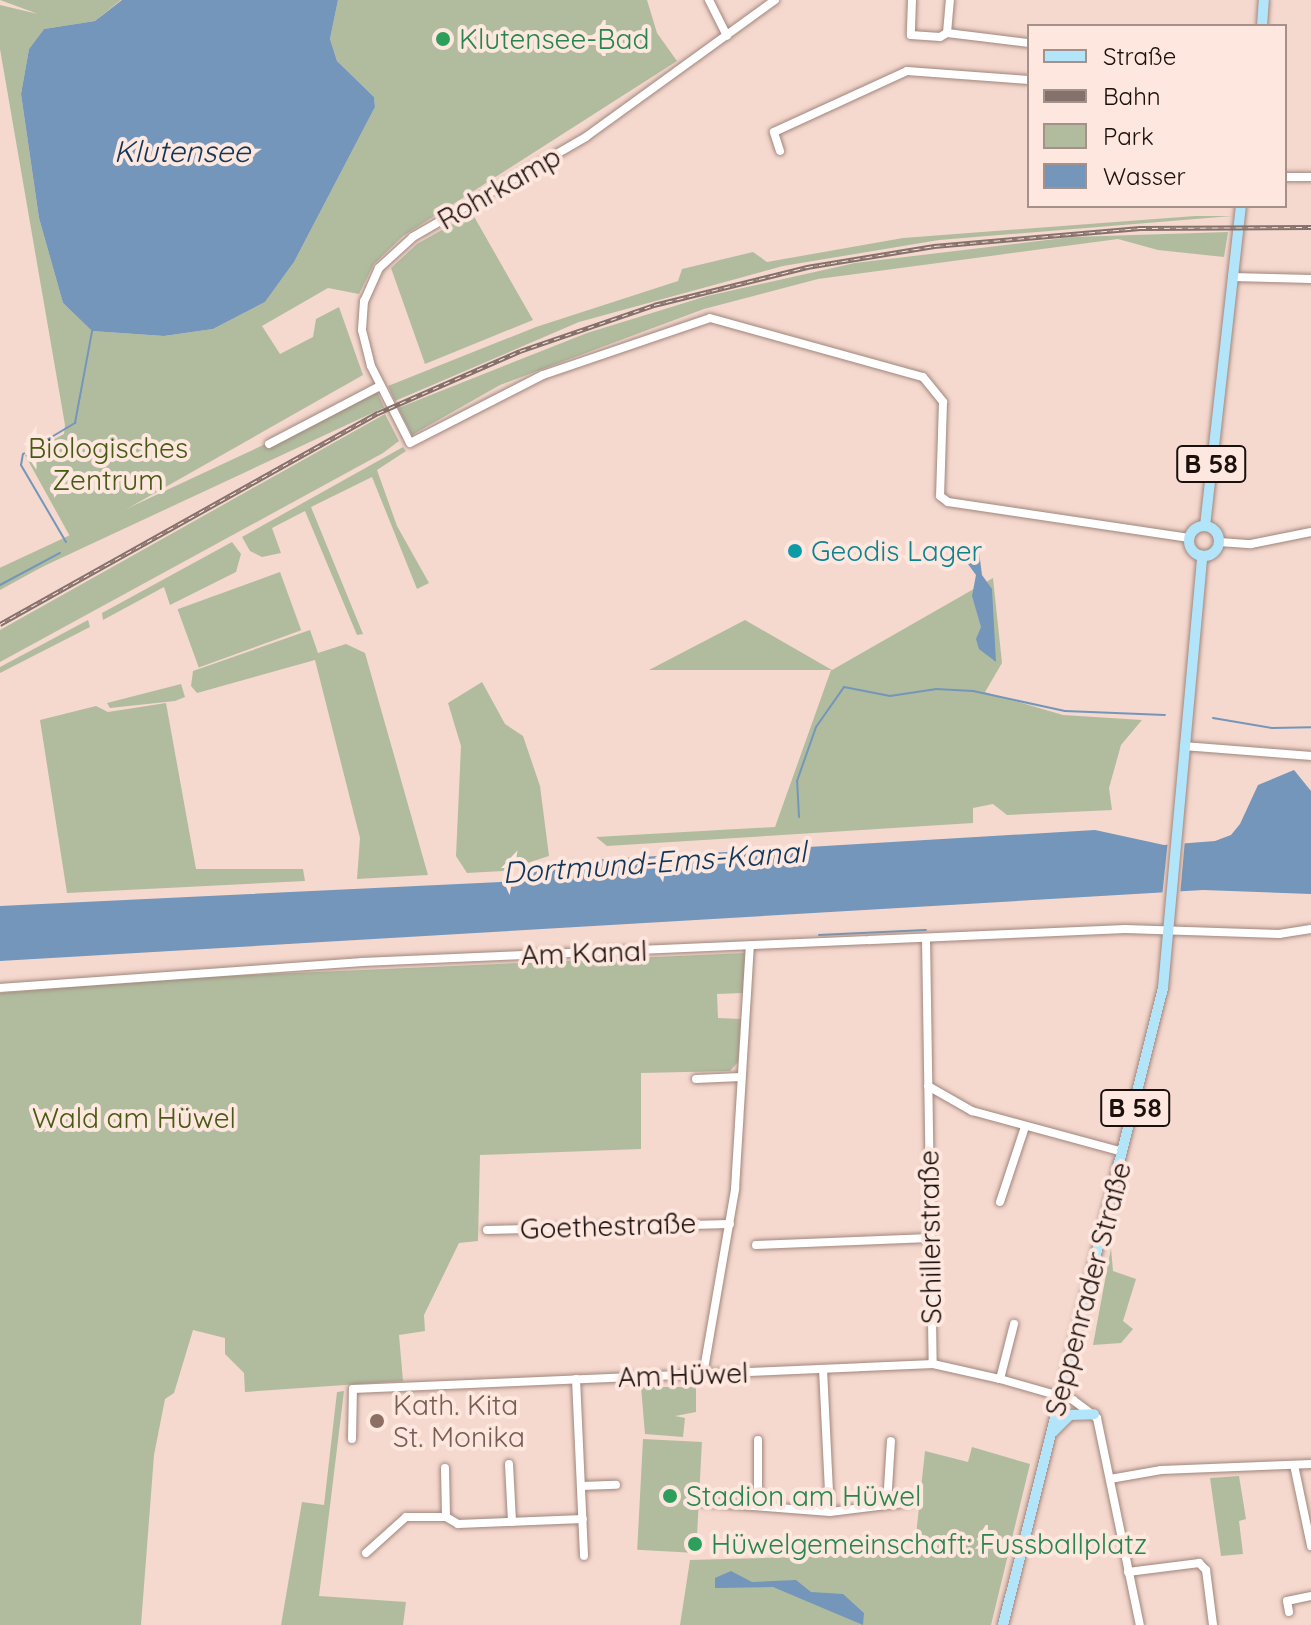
<!DOCTYPE html>
<html>
<head>
<meta charset="utf-8">
<style>
  body { margin:0 }
  #map { position:relative; width:1311px; height:1625px; overflow:hidden; background:#f5d8ce; font-family:Quicksand,sans-serif }
  div>[style] { position:absolute }
  [style*='--x'] { left:calc(var(--x)*1px); top:calc(var(--y)*1px); width:calc(var(--w)*1px); rotate:calc(var(--a)*1deg) }
  .green>* { inset:0; background:#b1bc9f; transform-origin:0 0 }
  .water>* { inset:0; background:#7396ba }
  .pier>* { inset:0; background:#f5d8ce }
  .stream>* { height:2px; margin:-1px; padding:0 1px; transform-origin:1px; border-radius:1px; background:#7396ba }
  .roads { filter:drop-shadow(0 0 2px #a0867d) drop-shadow(0 0 2px #a0867d) }
  .minor>* { height:8px; margin:-4px; padding:0 4px; transform-origin:4px; border-radius:4px; background:#fff }
  .major>* { height:10px; margin:-5px; padding:0 5px; transform-origin:5px; border-radius:5px; background:#b3e5fa }
  .major>.ring { margin:-5px; padding:0; box-sizing:content-box; background:none; border:10px solid #b3e5fa; border-radius:50% }
  .rail>* { height:5px; margin-top:-2.5px; transform-origin:0; background:repeating-linear-gradient(90deg,#fee7de 0 6px,#85716b 0 12px); box-sizing:border-box; border-block:2px solid #85716b }
  .dots>* { width:22px; height:22px; translate:-50% -50%; box-sizing:border-box; border:4px solid #fee7de; border-radius:50% }
  span { translate:-50% -50%; white-space:nowrap; text-align:center; line-height:1.15; -webkit-text-stroke:8px #fee7de; paint-order:stroke }
  .shield-label span { padding:2px 6px; background:#fee7de; border:2px solid; border-radius:6px; -webkit-text-stroke-width:0 }
  .shield-label { font-size:26px; color:#1a100d; font-weight:700 }
  .leisure-label { font-size:28px; color:#27864d }
  .left { translate:0 -50%; text-align:left }
  .street-label { font-size:28px; color:#1a100d }
  .park-label { font-size:28px; color:#465a13 }
  .culture-label { font-size:28px; color:#0d838f }
  .education-label { font-size:28px; color:#785e54 }
  .water-label { font-size:30px; color:#0f375b; font-style:italic }
  .legend { position:absolute; left:1027px; top:24px; width:260px; height:184px; box-sizing:border-box; background:#fee7de; border:2px solid #a3918a; margin:0; padding:10px 14px; list-style:none; font-size:24px; color:#1a100d }
  .legend li { display:flex; align-items:center; gap:16px; height:40px }
  .legend b { width:40px; border:2px solid #a3918a }
</style>
</head>
<body>
<div id="map">
  <div class="green">
    <i style="clip-path:polygon(0 0,121px 0,95px 21px,44px 29px,29px 49px,21px 94px,39px 218px,63px 303px,92px 331px,164px 336px,213px 329px,265px 302px,294px 262px,375px 107px,374px 97px,337px 61px,330px 39px,338px 0,647px 0,657px 33px,677px 61px,403px 236px,374px 264px,359px 294px,328px 288px,262px 326px,280px 354px,313px 337px,316px 319px,339px 307px,363px 375px,72px 540px,25px 455px,64px 434px,65px 425px,0 49px,0 5px,38px 14px)"></i>
    <i style="clip-path:polygon(472px 213px,533px 320px,425px 364px,391px 268px,417px 244px)"></i>
    <i style="clip-path:polygon(1195px 216px,1232px 216px,939px 240px,783px 266px,579px 322px,395px 401px,388px 386px,536px 327px,678px 281px,682px 269px,753px 252px,767px 262px,903px 238px)"></i>
    <i style="clip-path:polygon(1228px 232px,1224px 257px,1158px 250px,1118px 239px,818px 279px,704px 309px,500px 385px,412px 435px,398px 408px,587px 333px,707px 296px,855px 263px,1072px 237px)"></i>
    <i style="left:377px;top:392px;width:17px;height:430px;rotate:65deg"></i>
    <i style="clip-path:polygon(385px 414px,399px 441px,383px 453px,0 662px,0 630px)"></i>
    <i style="clip-path:polygon(403px 447px,406px 451px,377px 470px,397px 526px,429px 583px,417px 589px,372px 477px,311px 507px,363px 634px,357px 635px,305px 511px,272px 528px,281px 553px,262px 557px,250px 551px,242px 537px)"></i>
    <i style="clip-path:polygon(232px 542px,241px 554px,236px 572px,170px 605px,164px 587px,103px 620px,102px 613px)"></i>
    <i style="clip-path:polygon(60px 547px,62px 556px,0 590px,0 581px)"></i>
    <i style="left:280px;top:572px;width:62px;height:109px;rotate:70deg"></i>
    <i style="clip-path:polygon(993px 578px,1002px 663px,985px 692px,1063px 715px,1142px 720px,1121px 745px,1109px 788px,1112px 810px,1007px 815px,993px 804px,973px 808px,973px 823px,607px 846px,596px 837px,775px 827px,831px 670px,649px 670px,745px 620px,832px 670px)"></i>
    <i style="clip-path:polygon(88px 620px,90px 627px,0 673px,0 667px)"></i>
    <i style="clip-path:polygon(310px 630px,318px 653px,346px 644px,365px 653px,428px 875px,357px 879px,360px 838px,315px 660px,197px 693px,191px 686px,193px 671px)"></i>
    <i style="clip-path:polygon(482px 682px,505px 724px,523px 736px,540px 786px,549px 856px,503px 871px,467px 873px,456px 856px,461px 746px,448px 703px)"></i>
    <i style="clip-path:polygon(181px 684px,185px 697px,175px 701px,110px 708px,107px 703px)"></i>
    <i style="clip-path:polygon(166px 703px,196px 869px,303px 869px,305px 881px,67px 893px,40px 720px,96px 706px,108px 712px)"></i>
    <i style="clip-path:polygon(745px 953px,743px 993px,717px 994px,718px 1018px,741px 1019px,738px 1062px,730px 1071px,641px 1073px,641px 1149px,480px 1155px,478px 1241px,459px 1243px,424px 1315px,425px 1331px,399px 1335px,403px 1381px,245px 1392px,244px 1373px,225px 1354px,225px 1338px,193px 1330px,174px 1393px,165px 1399px,154px 1455px,141px 1625px,0 1625px,0 993px,183px 978px)"></i>
    <i style="clip-path:polygon(1111px 1248px,1113px 1271px,1136px 1279px,1123px 1321px,1133px 1329px,1121px 1343px,1093px 1345px)"></i>
    <i style="clip-path:polygon(641px 1387px,696px 1387px,696px 1412px,675px 1416px,685px 1418px,683px 1437px,645px 1434px)"></i>
    <i style="clip-path:polygon(344px 1391px,319px 1596px,406px 1602px,403px 1625px,281px 1625px,302px 1502px,324px 1505px,337px 1392px)"></i>
    <i style="left:643px;top:1439px;width:59px;height:111px;rotate:3deg"></i>
    <i style="clip-path:polygon(972px 1447px,1030px 1464px,991px 1625px,680px 1625px,690px 1560px,914px 1554px,925px 1451px,968px 1462px)"></i>
    <i style="clip-path:polygon(1239px 1476px,1246px 1519px,1239px 1521px,1243px 1554px,1221px 1556px,1210px 1478px)"></i>
  </div>
  <div class="water">
    <i style="clip-path:polygon(122px 0,338px 0,330px 39px,337px 61px,374px 97px,375px 107px,294px 262px,265px 302px,213px 329px,164px 336px,92px 331px,63px 303px,39px 218px,21px 94px,29px 49px,44px 29px,95px 21px)"></i>
    <i style="clip-path:polygon(973px 544px,978px 544px,982px 575px,992px 589px,996px 662px,979px 649px,976px 639px,981px 627px,972px 596px,976px 575px,965px 560px)"></i>
    <i style="clip-path:polygon(1294px 770px,1311px 791px,1311px 894px,1203px 890px,0 961px,0 906px,501px 882px,573px 861px,1095px 830px,1164px 845px,1215px 841px,1231px 835px,1240px 824px,1258px 785px)"></i>
    <i style="clip-path:polygon(731px 1571px,752px 1582px,796px 1580px,811px 1592px,843px 1594px,864px 1613px,863px 1625px,773px 1587px,715px 1588px,715px 1578px)"></i>
  </div>
  <div class="pier">
    <i style="clip-path:polygon(1185px 839px,1180px 896px,1162px 897px,1168px 840px)"></i>
  </div>
  <div class="stream">
    <i style="--x:66;--y:542;--w:89;--a:-120.3"></i>
    <i style="--x:21;--y:465;--w:11;--a:-80"></i>
    <i style="--x:23;--y:454;--w:61;--a:-30.8"></i>
    <i style="--x:75;--y:423;--w:94;--a:-79.5"></i>
    <i style="--x:0;--y:585;--w:68;--a:-28.1"></i>
    <i style="--x:1213;--y:718;--w:60;--a:9.6"></i>
    <i style="--x:1272;--y:728;--w:39;--a:-1"></i>
    <i style="--x:799;--y:817;--w:36;--a:-93"></i>
    <i style="--x:797;--y:781;--w:57;--a:-70.6"></i>
    <i style="--x:816;--y:727;--w:49;--a:-55"></i>
    <i style="--x:844;--y:687;--w:47;--a:11.1"></i>
    <i style="--x:890;--y:696;--w:47;--a:-8.7"></i>
    <i style="--x:936;--y:689;--w:37;--a:3"></i>
    <i style="--x:973;--y:691;--w:94;--a:12.3"></i>
    <i style="--x:1065;--y:711;--w:100;--a:2.3"></i>
    <i style="--x:819;--y:935;--w:107;--a:-2.7"></i>
  </div>
  <div class="roads">
    <div class="minor">
      <i style="--x:709;--y:0;--w:40;--a:63.4"></i>
      <i style="--x:775;--y:0;--w:233;--a:144.1"></i>
      <i style="--x:586;--y:137;--w:200;--a:150"></i>
      <i style="--x:413;--y:237;--w:46;--a:137.6"></i>
      <i style="--x:379;--y:268;--w:36;--a:114"></i>
      <i style="--x:364;--y:301;--w:29;--a:94"></i>
      <i style="--x:362;--y:330;--w:37;--a:76"></i>
      <i style="--x:371;--y:366;--w:86;--a:63.1"></i>
      <i style="--x:410;--y:443;--w:149;--a:-27.1"></i>
      <i style="--x:543;--y:375;--w:176;--a:-18.8"></i>
      <i style="--x:710;--y:318;--w:221;--a:15.5"></i>
      <i style="--x:923;--y:377;--w:32;--a:51"></i>
      <i style="--x:943;--y:402;--w:94;--a:91.8"></i>
      <i style="--x:940;--y:496;--w:10;--a:37"></i>
      <i style="--x:948;--y:502;--w:244;--a:8.5"></i>
      <i style="--x:912;--y:0;--w:35;--a:92"></i>
      <i style="--x:911;--y:35;--w:29;--a:4"></i>
      <i style="--x:940;--y:37;--w:8;--a:-30"></i>
      <i style="--x:947;--y:33;--w:33;--a:-85"></i>
      <i style="--x:947;--y:33;--w:83;--a:7"></i>
      <i style="--x:780;--y:151;--w:20;--a:-108"></i>
      <i style="--x:774;--y:132;--w:146;--a:-24.6"></i>
      <i style="--x:907;--y:71;--w:122;--a:4.2"></i>
      <i style="--x:1285;--y:177;--w:26;--a:0"></i>
      <i style="--x:1232;--y:277;--w:79;--a:1.5"></i>
      <i style="--x:269;--y:444;--w:125;--a:-27.6"></i>
      <i style="--x:1219;--y:542;--w:32;--a:4"></i>
      <i style="--x:1251;--y:544;--w:61;--a:-11.3"></i>
      <i style="--x:1184;--y:746;--w:127;--a:4.5"></i>
      <i style="--x:926;--y:938;--w:426;--a:89.1"></i>
      <i style="--x:0;--y:988;--w:363;--a:-4.1"></i>
      <i style="--x:362;--y:962;--w:764;--a:-2.48"></i>
      <i style="--x:1125;--y:929;--w:154;--a:1.9"></i>
      <i style="--x:1279;--y:934;--w:32;--a:-9"></i>
      <i style="--x:696;--y:1079;--w:45;--a:-2.5"></i>
      <i style="--x:928;--y:1086;--w:51;--a:29.6"></i>
      <i style="--x:972;--y:1111;--w:156;--a:15.2"></i>
      <i style="--x:1000;--y:1202;--w:79;--a:-71.6"></i>
      <i style="--x:487;--y:1230;--w:243;--a:-1.4"></i>
      <i style="--x:756;--y:1245;--w:174;--a:-2.3"></i>
      <i style="--x:823;--y:1369;--w:143;--a:87.2"></i>
      <i style="--x:703;--y:1375;--w:189;--a:-80.2"></i>
      <i style="--x:735;--y:1189;--w:243;--a:-86.5"></i>
      <i style="--x:576;--y:1379;--w:177;--a:87.4"></i>
      <i style="--x:1000;--y:1379;--w:57;--a:-75.7"></i>
      <i style="--x:352;--y:1439;--w:50;--a:-88.9"></i>
      <i style="--x:353;--y:1389;--w:581;--a:-2.47"></i>
      <i style="--x:933;--y:1364;--w:69;--a:12.6"></i>
      <i style="--x:1000;--y:1379;--w:76;--a:16"></i>
      <i style="--x:1073;--y:1400;--w:30;--a:37"></i>
      <i style="--x:1097;--y:1418;--w:211;--a:78.3"></i>
      <i style="--x:758;--y:1440;--w:63;--a:90"></i>
      <i style="--x:509;--y:1464;--w:58;--a:87"></i>
      <i style="--x:1294;--y:1465;--w:83;--a:78.1"></i>
      <i style="--x:445;--y:1468;--w:49;--a:88.8"></i>
      <i style="--x:446;--y:1517;--w:14;--a:30"></i>
      <i style="--x:458;--y:1524;--w:125;--a:-2.3"></i>
      <i style="--x:1110;--y:1479;--w:52;--a:-10"></i>
      <i style="--x:1161;--y:1470;--w:150;--a:-2.3"></i>
      <i style="--x:581;--y:1486;--w:35;--a:-2"></i>
      <i style="--x:702;--y:1502;--w:128;--a:4.5"></i>
      <i style="--x:830;--y:1512;--w:81;--a:-7.1"></i>
      <i style="--x:887;--y:1504;--w:63;--a:-86.4"></i>
      <i style="--x:366;--y:1553;--w:54;--a:-42"></i>
      <i style="--x:406;--y:1517;--w:40;--a:0"></i>
      <i style="--x:1128;--y:1572;--w:72;--a:-7.2"></i>
      <i style="--x:1199;--y:1563;--w:10;--a:45"></i>
      <i style="--x:1206;--y:1570;--w:55;--a:82.7"></i>
      <i style="--x:1289;--y:1612;--w:11;--a:-100"></i>
      <i style="--x:1287;--y:1601;--w:25;--a:-12"></i>
    </div>
    <div class="major">
      <i style="--x:1262;--y:26;--w:26;--a:-86"></i>
      <i style="--x:1205;--y:526;--w:322;--a:-83.6"></i>
      <i class="ring" style="left:1189px;top:526px;width:20px;height:20px"></i>
      <i style="--x:1053;--y:1432;--w:24;--a:-45"></i>
      <i style="--x:1070;--y:1415;--w:24;--a:-2"></i>
      <i style="--x:1003;--y:1625;--w:657;--a:-75.9"></i>
      <i style="--x:1163;--y:988;--w:434;--a:-84.8"></i>
    </div>
  </div>
  <div class="rail">
    <i style="--x:0;--y:624;--w:433;--a:-29.2"></i>
    <i style="--x:378;--y:413;--w:155;--a:-23.6"></i>
    <i style="--x:520;--y:351;--w:142;--a:-18.9"></i>
    <i style="--x:654;--y:305;--w:158;--a:-13.9"></i>
    <i style="--x:807;--y:267;--w:129;--a:-9.4"></i>
    <i style="--x:934;--y:246;--w:207;--a:-5"></i>
    <i style="--x:1140;--y:228;--w:171;--a:-0.3"></i>
  </div>
  <div class="dots">
    <i style="left:443px;top:39px;background:#2e9e5b"></i>
    <i style="left:795px;top:551px;background:#0f9aa8"></i>
    <i style="left:377px;top:1421px;background:#8d6e63"></i>
    <i style="left:670px;top:1496px;background:#2e9e5b"></i>
    <i style="left:695px;top:1544px;background:#2e9e5b"></i>
  </div>
  <div class="shield-label">
    <span style="left:1211px;top:464px">B 58</span>
    <span style="left:1135px;top:1108px">B 58</span>
  </div>
  <div class="leisure-label">
    <span class="left" style="left:459px;top:39px">Klutensee-Bad</span>
    <span class="left" style="left:686px;top:1496px">Stadion am Hüwel</span>
    <span class="left" style="left:711px;top:1544px">Hüwelgemeinschaft: Fussballplatz</span>
  </div>
  <div class="street-label">
    <span style="left:499px;top:188px;rotate:-30deg">Rohrkamp</span>
    <span style="left:584px;top:953px;rotate:-2deg">Am Kanal</span>
    <span style="left:608px;top:1226px;rotate:-2deg">Goethestraße</span>
    <span style="left:930px;top:1237px;rotate:-91deg">Schillerstraße</span>
    <span style="left:1088px;top:1289px;rotate:-75deg">Seppenrader Straße</span>
    <span style="left:683px;top:1375px;rotate:-2deg">Am Hüwel</span>
  </div>
  <div class="park-label">
    <span style="left:108px;top:464px">Biologisches<br>Zentrum</span>
    <span style="left:134px;top:1118px">Wald am Hüwel</span>
  </div>
  <div class="culture-label">
    <span class="left" style="left:811px;top:551px">Geodis Lager</span>
  </div>
  <div class="education-label">
    <span class="left" style="left:393px;top:1421px">Kath. Kita<br>St. Monika</span>
  </div>
  <div class="water-label">
    <span style="left:182px;top:151px">Klutensee</span>
    <span style="left:654px;top:862px;rotate:-4deg">Dortmund-Ems-Kanal</span>
  </div>
  <ul class="legend">
  <li><b style="height:10px;background:#b3e5fa"></b>Straße</li>
  <li><b style="height:10px;background:#85716b"></b>Bahn</li>
  <li><b style="height:22px;background:#b1bc9f"></b>Park</li>
  <li><b style="height:22px;background:#7396ba"></b>Wasser</li>
  </ul>
</div>
</body>
</html>
